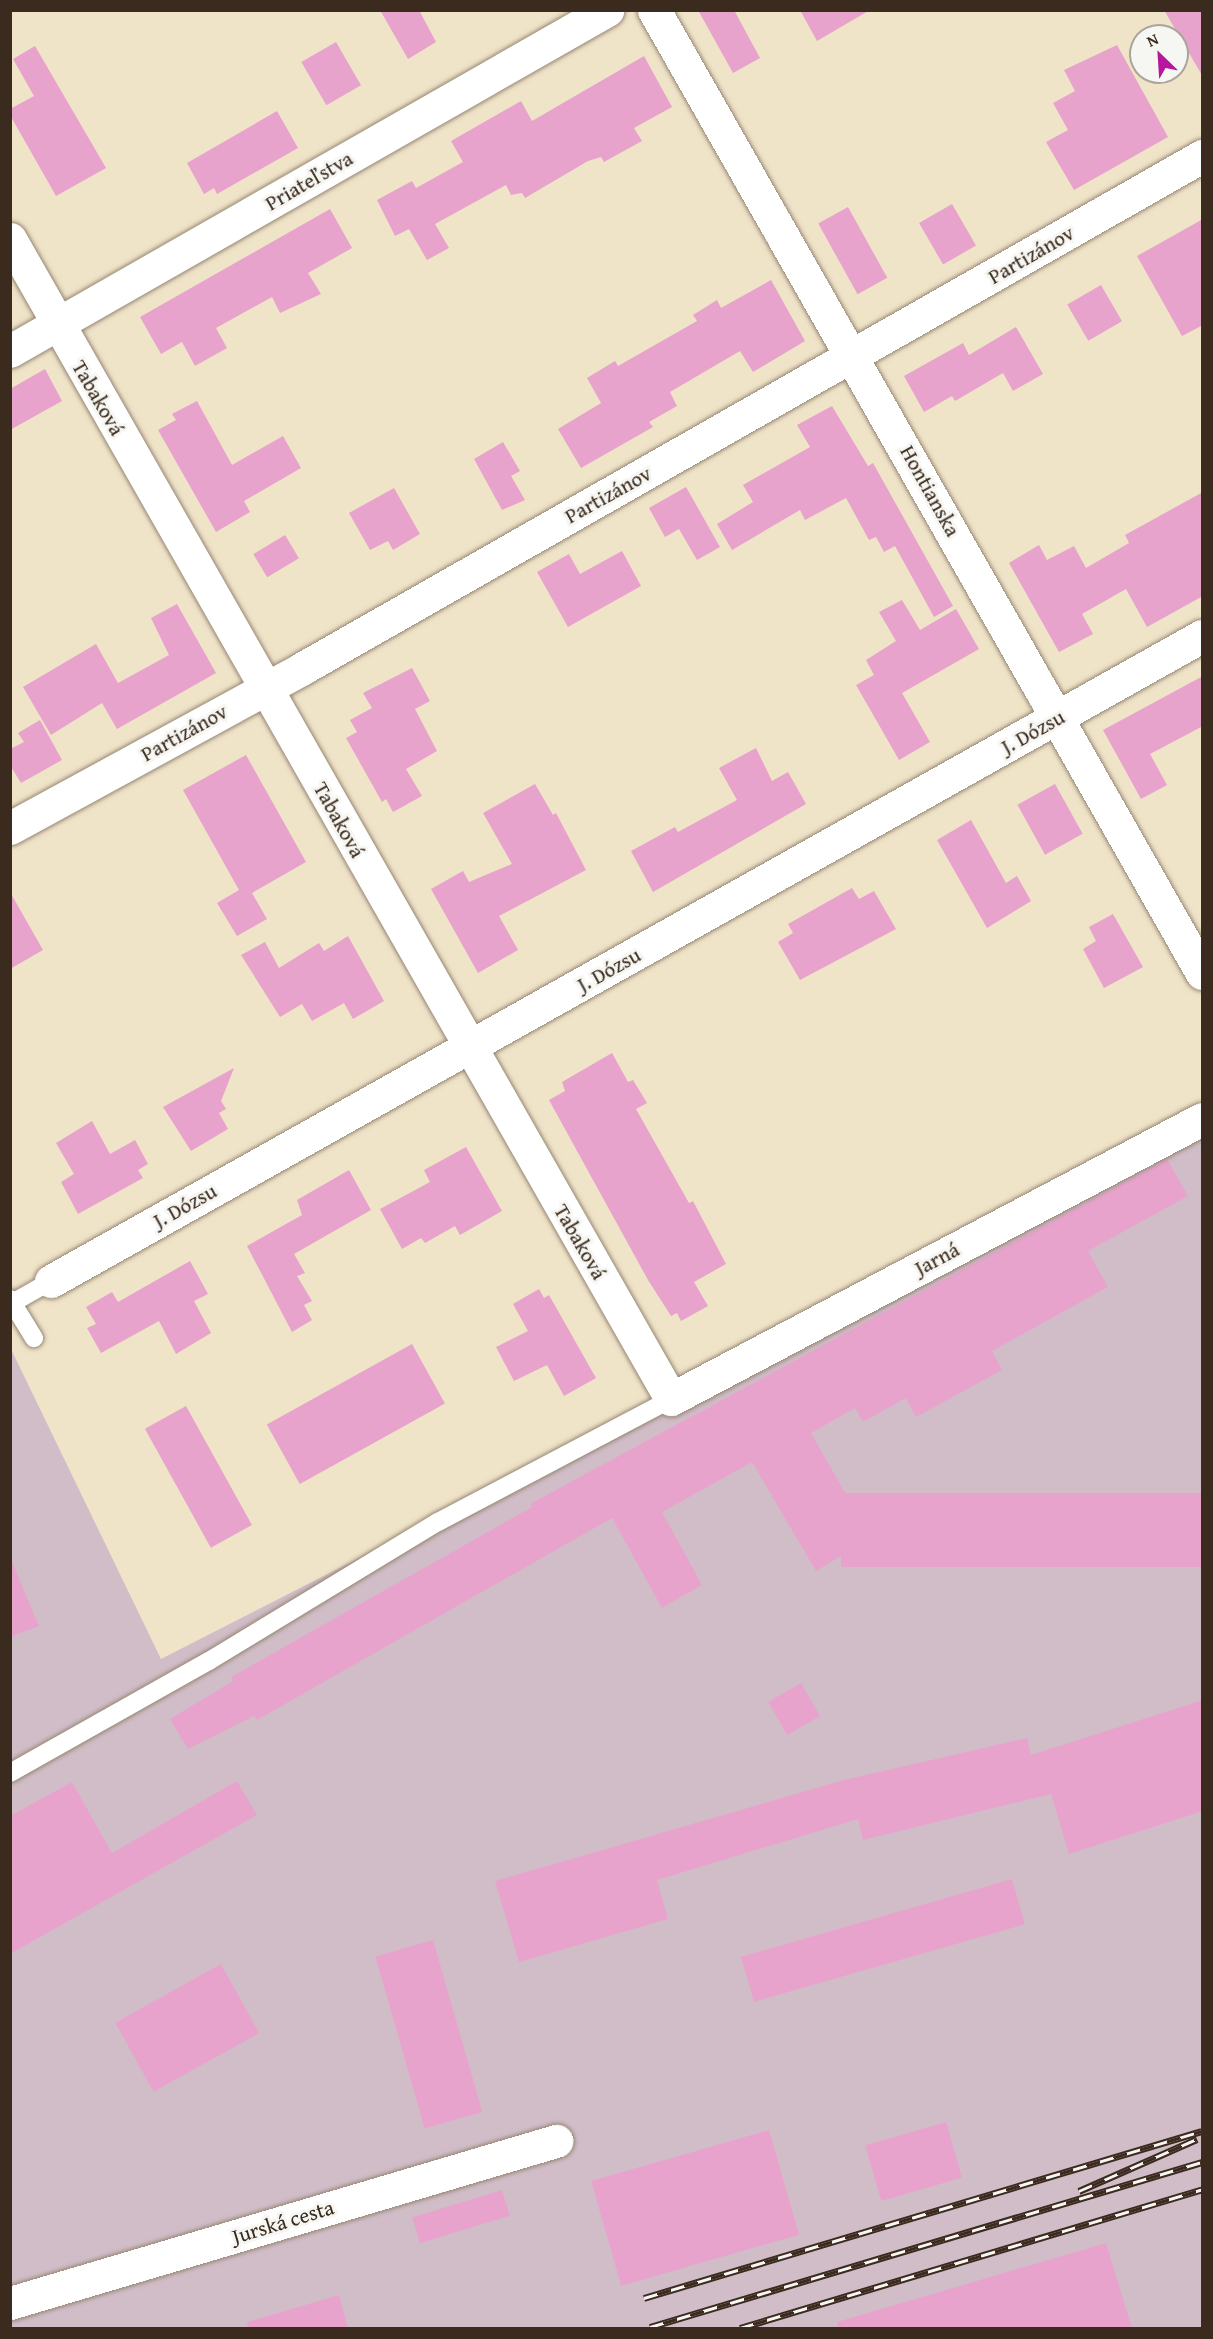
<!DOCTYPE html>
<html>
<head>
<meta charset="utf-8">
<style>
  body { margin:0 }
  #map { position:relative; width:1213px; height:2339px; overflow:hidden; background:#efe3c8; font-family:"Gentium Book Plus",serif }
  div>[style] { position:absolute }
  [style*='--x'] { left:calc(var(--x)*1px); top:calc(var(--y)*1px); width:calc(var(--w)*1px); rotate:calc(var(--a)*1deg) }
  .industrial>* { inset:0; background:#d1bdc8 }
  .building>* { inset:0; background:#e8a3cd; transform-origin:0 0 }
  .roads { filter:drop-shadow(0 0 2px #958673) drop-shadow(0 0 2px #958673) }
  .service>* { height:18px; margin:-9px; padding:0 9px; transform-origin:9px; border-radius:9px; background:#fff }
  .minor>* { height:33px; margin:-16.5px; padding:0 16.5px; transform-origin:16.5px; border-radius:16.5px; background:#fff }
  .rail>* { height:7px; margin-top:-3.5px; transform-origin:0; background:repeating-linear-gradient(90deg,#f6f6f2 0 14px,#3b2a1e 0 28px); box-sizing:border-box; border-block:2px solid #3b2a1e }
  span { translate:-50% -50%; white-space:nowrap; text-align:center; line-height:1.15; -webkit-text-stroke:6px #f6f6f2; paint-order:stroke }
  .street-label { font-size:21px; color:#3b2a1e }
  .frame { position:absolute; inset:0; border:12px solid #3b2a1e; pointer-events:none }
  .north { position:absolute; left:1129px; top:24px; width:60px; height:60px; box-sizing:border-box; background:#f6f6f2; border:2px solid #aba49d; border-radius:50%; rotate:335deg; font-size:16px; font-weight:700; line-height:24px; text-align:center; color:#3b2a1e }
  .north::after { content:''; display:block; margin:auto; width:21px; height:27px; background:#b5179e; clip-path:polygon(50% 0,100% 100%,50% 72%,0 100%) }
</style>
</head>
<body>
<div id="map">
  <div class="industrial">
    <i style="clip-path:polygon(1202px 1119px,1202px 2328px,11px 2328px,10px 1347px,161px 1659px,671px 1399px)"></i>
  </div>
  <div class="building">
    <i style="clip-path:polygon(380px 10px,419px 10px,436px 42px,408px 59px)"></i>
    <i style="clip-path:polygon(698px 10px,734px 10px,760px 58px,733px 73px)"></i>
    <i style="clip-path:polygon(800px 10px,870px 10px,817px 41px)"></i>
    <i style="clip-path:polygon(1164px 10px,1203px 10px,1203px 77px)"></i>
    <i style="left:336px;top:42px;width:50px;height:40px;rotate:60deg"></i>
    <i style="clip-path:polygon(1117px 45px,1168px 137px,1074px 190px,1046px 142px,1068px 130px,1053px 103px,1075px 91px,1064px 70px)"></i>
    <i style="clip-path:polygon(35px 46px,106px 168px,56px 196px,10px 115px,10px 109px,34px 96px,13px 59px)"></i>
    <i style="clip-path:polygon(644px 56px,672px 107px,634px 128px,642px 141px,604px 162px,601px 157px,588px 161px,525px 198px,522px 193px,511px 195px,506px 185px,435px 224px,449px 248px,427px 260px,409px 229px,395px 236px,377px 200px,412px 181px,416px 188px,463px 162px,451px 141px,521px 101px,532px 121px)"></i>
    <i style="clip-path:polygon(277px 111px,298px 148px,217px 194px,214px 188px,204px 194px,187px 163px)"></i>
    <i style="left:952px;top:204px;width:48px;height:38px;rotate:60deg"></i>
    <i style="left:848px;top:207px;width:81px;height:34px;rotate:61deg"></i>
    <i style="clip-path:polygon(330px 209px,352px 248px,308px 273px,321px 294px,280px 313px,272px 297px,216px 328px,227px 348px,195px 366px,182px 342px,161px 354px,140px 317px)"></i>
    <i style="clip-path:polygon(1203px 219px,1203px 325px,1182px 336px,1137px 256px)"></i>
    <i style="clip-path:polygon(771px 280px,805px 341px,753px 372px,740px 351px,670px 392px,677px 406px,649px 422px,653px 427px,581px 468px,558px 429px,601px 403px,587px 378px,615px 361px,618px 366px,697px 321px,693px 315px,717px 300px,721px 308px)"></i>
    <i style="left:1101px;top:285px;width:42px;height:39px;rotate:60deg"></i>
    <i style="clip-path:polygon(1016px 327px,1043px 374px,1013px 391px,1003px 373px,955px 401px,952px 396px,924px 412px,904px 376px,963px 343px,969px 355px)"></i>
    <i style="clip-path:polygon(45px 369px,62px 401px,10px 430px,10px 389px)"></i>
    <i style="clip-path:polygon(197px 401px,232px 465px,283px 436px,301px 468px,244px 501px,250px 512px,216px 532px,158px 430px,176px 420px,172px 414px)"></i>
    <i style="clip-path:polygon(832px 406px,868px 466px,873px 463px,953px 606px,934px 617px,895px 546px,884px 552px,876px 537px,869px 540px,846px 498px,805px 520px,800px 510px,732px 550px,717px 524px,753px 502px,743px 485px,810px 447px,797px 425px)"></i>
    <i style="clip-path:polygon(503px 442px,520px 471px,511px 476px,525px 500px,502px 510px,474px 459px)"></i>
    <i style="clip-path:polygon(686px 487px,720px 547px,697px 560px,679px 529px,665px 537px,649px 508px)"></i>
    <i style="clip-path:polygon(394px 488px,420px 534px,393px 550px,388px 541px,370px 550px,349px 513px)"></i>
    <i style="clip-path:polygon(1203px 492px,1203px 596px,1147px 627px,1126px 589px,1082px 614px,1093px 634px,1059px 652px,1009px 563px,1039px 545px,1047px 560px,1074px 546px,1086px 568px,1129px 543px,1125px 535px)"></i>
    <i style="left:285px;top:535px;width:27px;height:37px;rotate:59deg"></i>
    <i style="clip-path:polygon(622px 551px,641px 586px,568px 627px,537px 572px,569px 554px,580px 574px)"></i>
    <i style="clip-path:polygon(902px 600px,920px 630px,956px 609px,979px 649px,902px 693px,930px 742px,899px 760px,856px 685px,874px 675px,866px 660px,896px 641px,879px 612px)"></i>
    <i style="clip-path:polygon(177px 604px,216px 673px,117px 729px,102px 703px,51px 735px,23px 687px,96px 644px,118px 683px,169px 655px,151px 618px)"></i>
    <i style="clip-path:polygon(412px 668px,430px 701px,415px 709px,437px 751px,406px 769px,422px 796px,393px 812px,386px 799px,382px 802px,346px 738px,357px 732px,350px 720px,372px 708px,363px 693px)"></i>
    <i style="clip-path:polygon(1203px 676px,1203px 726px,1150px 754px,1167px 785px,1141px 799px,1103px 730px)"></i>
    <i style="clip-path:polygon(40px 720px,62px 760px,21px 783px,10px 765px,10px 749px,24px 742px,18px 733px)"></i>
    <i style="clip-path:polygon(756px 748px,772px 781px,788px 772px,806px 804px,653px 892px,631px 851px,675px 827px,678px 832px,737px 800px,719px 768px)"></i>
    <i style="clip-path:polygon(246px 755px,306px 862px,252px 893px,267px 919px,237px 936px,217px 903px,239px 890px,183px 790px)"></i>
    <i style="clip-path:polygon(535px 784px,553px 815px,556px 813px,586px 870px,499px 916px,518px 950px,478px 973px,431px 889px,463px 871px,469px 882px,512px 864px,483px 813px)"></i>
    <i style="left:1055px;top:784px;width:57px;height:43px;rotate:61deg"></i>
    <i style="clip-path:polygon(971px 820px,1006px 883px,1017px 876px,1031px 901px,987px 928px,937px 840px)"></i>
    <i style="clip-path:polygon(852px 888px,859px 899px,874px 891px,896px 929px,800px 980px,778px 942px,793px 933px,788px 924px)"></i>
    <i style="clip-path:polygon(10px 892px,43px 950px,10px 969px)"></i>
    <i style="clip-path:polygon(1113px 914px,1143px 967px,1104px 988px,1083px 949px,1096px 941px,1089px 927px)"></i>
    <i style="clip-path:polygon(348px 936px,384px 1001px,353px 1019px,344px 1003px,312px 1021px,302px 1004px,280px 1017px,241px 955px,265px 942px,279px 968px,319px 943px,324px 951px)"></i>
    <i style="clip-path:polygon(612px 1053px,628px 1082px,633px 1080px,647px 1103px,636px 1109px,689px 1203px,693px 1201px,726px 1264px,694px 1282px,708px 1306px,681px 1321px,677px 1313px,671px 1316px,648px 1280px,549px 1100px,565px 1091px,562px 1082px)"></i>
    <i style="clip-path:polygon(234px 1068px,221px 1101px,226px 1109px,219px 1113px,228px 1129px,191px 1151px,163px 1107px)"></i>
    <i style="clip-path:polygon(92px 1121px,110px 1154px,135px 1140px,148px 1164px,138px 1170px,143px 1178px,78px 1214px,61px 1182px,74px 1174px,56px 1143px)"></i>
    <i style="clip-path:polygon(466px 1147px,502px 1211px,460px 1235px,455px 1226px,425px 1243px,421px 1238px,402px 1249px,380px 1209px,430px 1182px,424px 1170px)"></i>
    <i style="clip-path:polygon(1167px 1159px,1188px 1196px,1088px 1251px,1108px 1287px,992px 1351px,1002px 1370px,916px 1417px,906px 1398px,863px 1422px,855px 1408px,811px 1433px,871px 1538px,816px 1571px,752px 1462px,662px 1512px,702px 1585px,662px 1608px,612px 1518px,257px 1720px,254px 1716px,188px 1749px,170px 1719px,233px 1681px,231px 1677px,532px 1507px,530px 1504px)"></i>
    <i style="clip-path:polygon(349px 1170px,371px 1210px,294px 1254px,305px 1273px,297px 1276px,312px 1301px,304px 1305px,312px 1320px,292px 1332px,247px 1246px,302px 1215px,297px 1200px)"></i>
    <i style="clip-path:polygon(190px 1261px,208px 1294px,194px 1301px,211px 1333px,176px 1354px,159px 1321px,101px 1353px,87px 1328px,96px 1324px,86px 1307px,112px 1292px,118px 1302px)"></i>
    <i style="clip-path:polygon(539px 1289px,544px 1298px,549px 1295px,596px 1378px,564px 1396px,547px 1365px,514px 1381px,496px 1347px,528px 1331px,513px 1304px)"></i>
    <i style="left:412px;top:1344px;width:68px;height:166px;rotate:61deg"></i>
    <i style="left:186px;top:1406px;width:136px;height:47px;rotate:61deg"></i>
    <i style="left:1203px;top:1493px;width:74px;height:362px;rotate:90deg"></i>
    <i style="clip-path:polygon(10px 1557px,39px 1626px,10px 1637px)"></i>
    <i style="left:801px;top:1683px;width:38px;height:38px;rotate:60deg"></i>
    <i style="clip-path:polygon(1203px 1700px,1203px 1811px,1069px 1854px,1051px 1794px,863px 1840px,858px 1819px,657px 1880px,668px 1919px,519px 1962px,495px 1881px,844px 1780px,1027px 1738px,1031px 1755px)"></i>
    <i style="clip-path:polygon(237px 1781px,257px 1815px,10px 1954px,10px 1816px,72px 1782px,112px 1853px)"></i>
    <i style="left:1012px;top:1879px;width:47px;height:282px;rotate:74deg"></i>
    <i style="left:433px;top:1940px;width:179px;height:60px;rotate:74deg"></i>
    <i style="left:221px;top:1964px;width:79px;height:121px;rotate:61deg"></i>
    <i style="left:946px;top:2122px;width:58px;height:84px;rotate:74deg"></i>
    <i style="left:769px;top:2130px;width:109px;height:185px;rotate:74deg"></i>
    <i style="left:502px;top:2190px;width:27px;height:94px;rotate:73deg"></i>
    <i style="clip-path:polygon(1106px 2243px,1132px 2328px,838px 2328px,837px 2322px)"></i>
    <i style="clip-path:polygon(339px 2295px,348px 2328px,248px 2328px,247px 2322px)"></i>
  </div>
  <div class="roads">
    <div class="service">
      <i style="--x:10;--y:1299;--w:46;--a:58.4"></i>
      <i style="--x:14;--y:1302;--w:43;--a:-29.6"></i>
      <i style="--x:10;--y:1773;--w:228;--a:-29.4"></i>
      <i style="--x:209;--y:1661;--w:268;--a:-31.3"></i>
      <i style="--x:438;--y:1522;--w:263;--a:-27.8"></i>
    </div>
    <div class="minor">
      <i style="--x:654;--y:10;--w:1108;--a:60.36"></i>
      <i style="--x:10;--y:239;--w:1335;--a:60.32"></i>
      <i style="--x:671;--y:1399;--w:600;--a:-27.8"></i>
      <i style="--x:10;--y:351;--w:688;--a:-29.73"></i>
      <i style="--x:10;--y:828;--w:334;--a:-28.6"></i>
      <i style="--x:303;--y:668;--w:1035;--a:-29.66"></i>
      <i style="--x:51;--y:1281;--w:1319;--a:-29.27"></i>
      <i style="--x:10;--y:2303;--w:570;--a:-16.53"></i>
    </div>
  </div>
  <div class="rail">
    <i style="--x:1079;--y:2191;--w:129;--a:-23.8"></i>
    <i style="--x:644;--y:2298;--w:582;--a:-16.66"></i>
    <i style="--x:650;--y:2327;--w:576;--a:-16.64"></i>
    <i style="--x:740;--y:2328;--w:482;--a:-16.7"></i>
  </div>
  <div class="street-label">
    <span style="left:309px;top:181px;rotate:-30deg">Priateľstva</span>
    <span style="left:1031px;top:255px;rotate:-30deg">Partizánov</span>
    <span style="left:98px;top:398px;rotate:60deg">Tabaková</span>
    <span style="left:930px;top:491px;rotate:61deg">Hontianska</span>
    <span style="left:608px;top:495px;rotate:-29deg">Partizánov</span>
    <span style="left:1033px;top:732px;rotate:-29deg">J. Dózsu</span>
    <span style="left:184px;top:733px;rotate:-29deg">Partizánov</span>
    <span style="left:339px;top:820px;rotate:61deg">Tabaková</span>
    <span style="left:609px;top:970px;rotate:-29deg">J. Dózsu</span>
    <span style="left:185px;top:1206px;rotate:-29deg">J. Dózsu</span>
    <span style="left:580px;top:1242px;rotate:60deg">Tabaková</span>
    <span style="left:937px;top:1259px;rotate:-28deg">Jarná</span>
    <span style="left:283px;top:2222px;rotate:-17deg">Jurská cesta</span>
  </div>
  <div class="frame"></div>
  <div class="north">N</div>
</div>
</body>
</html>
